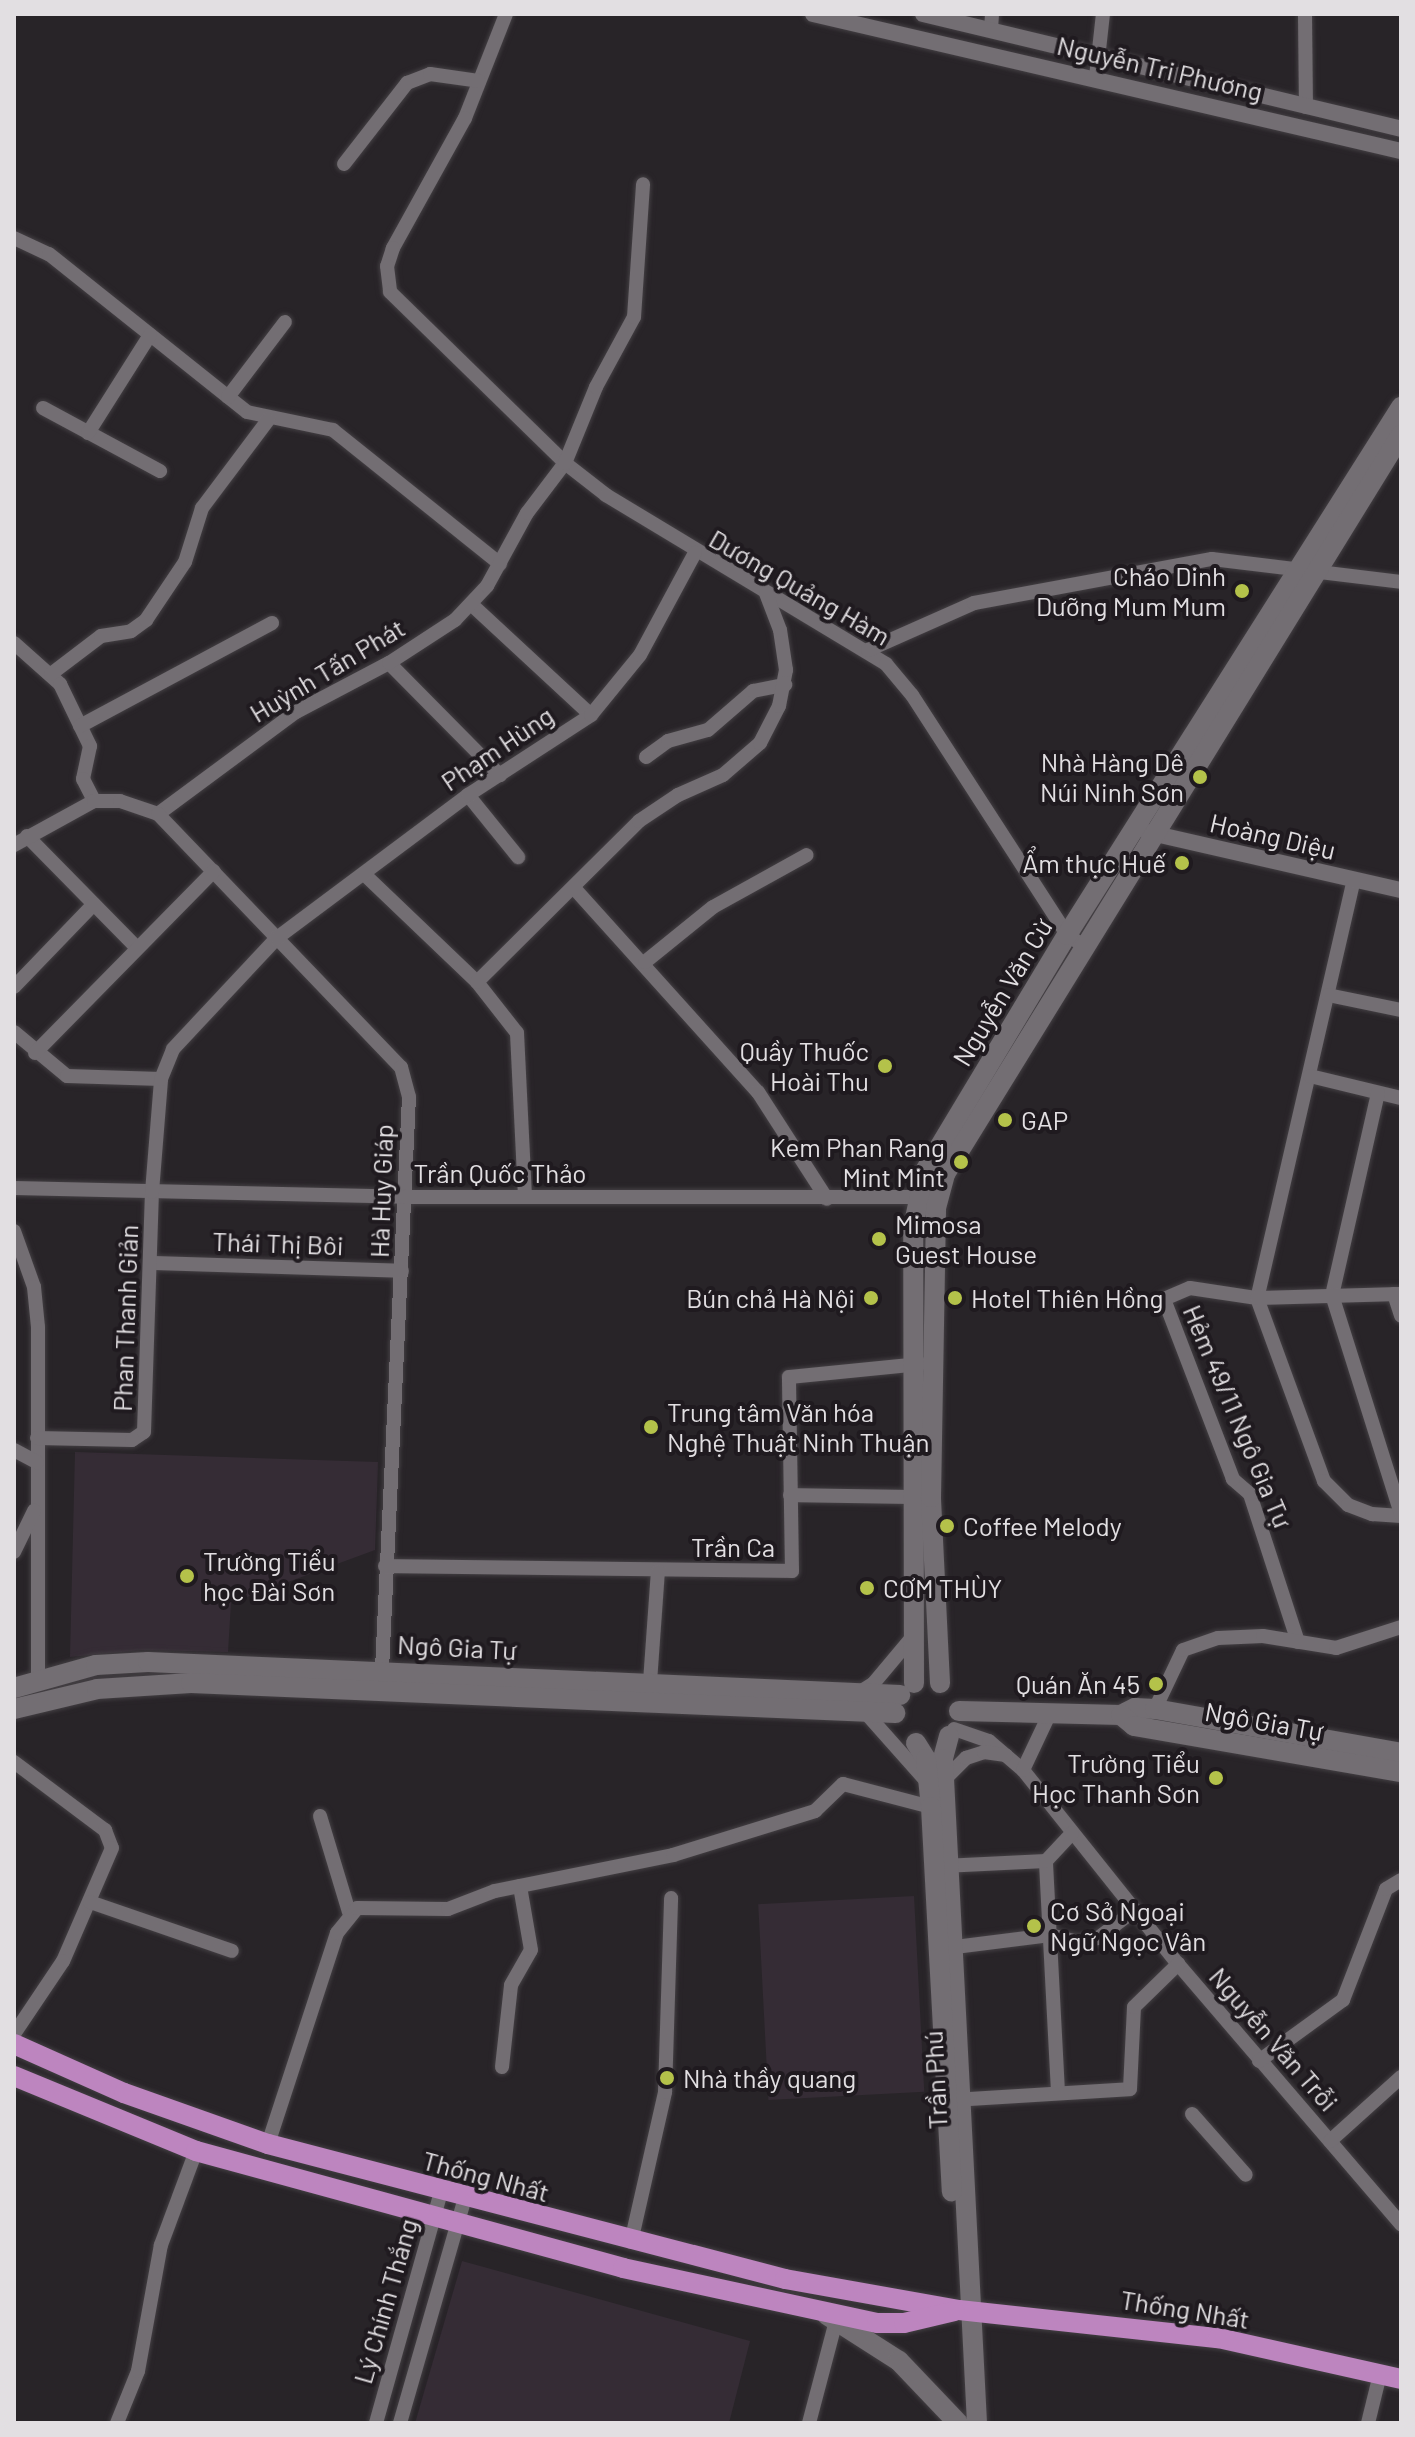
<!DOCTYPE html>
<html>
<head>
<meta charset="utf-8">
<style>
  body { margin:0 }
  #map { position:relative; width:1415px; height:2437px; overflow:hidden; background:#282428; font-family:Barlow,sans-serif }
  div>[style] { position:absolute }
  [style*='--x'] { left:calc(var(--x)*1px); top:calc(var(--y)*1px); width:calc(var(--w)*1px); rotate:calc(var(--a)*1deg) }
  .built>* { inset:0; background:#352c35; transform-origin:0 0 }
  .roads { filter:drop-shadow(0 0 2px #433f43) drop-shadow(0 0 2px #433f43) }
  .minor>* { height:14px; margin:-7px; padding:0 7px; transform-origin:7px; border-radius:7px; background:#736e73 }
  .tertiary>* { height:16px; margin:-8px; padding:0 8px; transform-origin:8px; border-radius:8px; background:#736e73 }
  .secondary>* { height:20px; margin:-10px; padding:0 10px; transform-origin:10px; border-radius:10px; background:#736e73 }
  .primary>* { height:20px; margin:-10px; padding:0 10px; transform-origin:10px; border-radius:10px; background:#bd85bf }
  .dots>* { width:22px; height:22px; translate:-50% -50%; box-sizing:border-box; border:4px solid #1f1a1f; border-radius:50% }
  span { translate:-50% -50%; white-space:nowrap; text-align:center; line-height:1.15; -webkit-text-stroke:8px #1f1a1f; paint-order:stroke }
  .street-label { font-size:26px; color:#e2dfe2 }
  .poi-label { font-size:26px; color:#e2dfe2 }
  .right { translate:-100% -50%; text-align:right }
  .left { translate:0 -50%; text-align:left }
  .frame { position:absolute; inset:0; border:16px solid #e2dfe2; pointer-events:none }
</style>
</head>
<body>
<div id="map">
  <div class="built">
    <i style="clip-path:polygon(75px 1452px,378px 1462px,375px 1550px,231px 1603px,228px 1652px,142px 1650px,70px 1657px)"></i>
    <i style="left:914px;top:1896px;width:196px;height:156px;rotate:87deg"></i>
    <i style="clip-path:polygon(462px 2261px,750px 2341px,729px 2423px,415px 2423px)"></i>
  </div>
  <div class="roads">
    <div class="minor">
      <i style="--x:506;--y:14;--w:112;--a:111.5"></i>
      <i style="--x:465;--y:118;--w:149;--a:119"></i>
      <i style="--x:393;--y:248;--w:19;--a:108"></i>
      <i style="--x:387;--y:266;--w:26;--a:83"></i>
      <i style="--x:390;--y:292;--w:245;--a:44.3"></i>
      <i style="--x:565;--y:463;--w:52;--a:38"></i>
      <i style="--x:606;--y:495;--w:327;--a:31.1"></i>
      <i style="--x:886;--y:664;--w:40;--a:50"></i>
      <i style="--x:912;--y:695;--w:286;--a:57.1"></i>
      <i style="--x:1067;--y:935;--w:19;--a:32"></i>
      <i style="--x:1305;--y:14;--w:93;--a:89.4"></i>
      <i style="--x:991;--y:29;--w:15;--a:-86"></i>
      <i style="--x:1096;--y:77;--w:63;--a:-83.7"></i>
      <i style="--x:344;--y:164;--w:103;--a:-52.1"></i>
      <i style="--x:407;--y:83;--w:25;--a:-21"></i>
      <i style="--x:430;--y:74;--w:49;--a:8.1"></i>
      <i style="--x:14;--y:238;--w:38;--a:25"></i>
      <i style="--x:49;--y:254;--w:253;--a:38.6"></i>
      <i style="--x:247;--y:412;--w:88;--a:11.8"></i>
      <i style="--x:333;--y:430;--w:214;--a:38.7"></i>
      <i style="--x:228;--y:397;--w:94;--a:-52.8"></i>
      <i style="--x:43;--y:408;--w:133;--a:28.3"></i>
      <i style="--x:88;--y:433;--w:116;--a:-57.7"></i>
      <i style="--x:471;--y:604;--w:163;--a:42.8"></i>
      <i style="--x:14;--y:643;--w:62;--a:41.7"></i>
      <i style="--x:60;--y:684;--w:69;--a:64.2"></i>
      <i style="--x:90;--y:746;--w:34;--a:102"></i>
      <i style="--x:83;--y:779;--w:25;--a:63"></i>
      <i style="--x:868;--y:650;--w:116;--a:-23.9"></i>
      <i style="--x:974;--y:603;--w:242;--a:-10.5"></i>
      <i style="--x:1212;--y:559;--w:190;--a:6.9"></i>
      <i style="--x:389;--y:663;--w:158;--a:45.3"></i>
      <i style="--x:51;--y:674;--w:63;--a:-37.2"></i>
      <i style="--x:101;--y:636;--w:30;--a:-9"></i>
      <i style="--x:131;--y:631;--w:19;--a:-36"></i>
      <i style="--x:146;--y:620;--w:70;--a:-56.1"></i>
      <i style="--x:185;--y:562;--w:57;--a:-72.5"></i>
      <i style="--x:202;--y:508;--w:110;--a:-53.1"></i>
      <i style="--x:80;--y:726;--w:218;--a:-28.2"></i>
      <i style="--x:646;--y:757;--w:27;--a:-36"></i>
      <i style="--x:668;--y:741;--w:41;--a:-15.4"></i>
      <i style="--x:708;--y:730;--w:60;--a:-40.9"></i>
      <i style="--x:753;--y:691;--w:33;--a:-11"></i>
      <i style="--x:468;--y:795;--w:80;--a:51.1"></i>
      <i style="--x:158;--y:814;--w:172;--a:-36.5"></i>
      <i style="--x:296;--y:712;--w:105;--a:-27.8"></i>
      <i style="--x:389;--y:663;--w:79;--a:-33.1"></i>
      <i style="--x:455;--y:620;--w:47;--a:-46.7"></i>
      <i style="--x:487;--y:586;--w:83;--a:-61.3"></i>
      <i style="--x:527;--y:513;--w:63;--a:-52.8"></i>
      <i style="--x:565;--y:463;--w:82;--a:-67.8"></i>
      <i style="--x:596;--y:387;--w:80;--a:-61.5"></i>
      <i style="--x:634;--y:317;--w:133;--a:-86.1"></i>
      <i style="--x:27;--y:836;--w:156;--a:45.5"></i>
      <i style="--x:14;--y:845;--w:91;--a:-28.8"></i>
      <i style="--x:94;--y:801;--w:26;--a:0"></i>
      <i style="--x:120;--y:801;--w:40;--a:18.9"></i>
      <i style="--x:158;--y:814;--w:351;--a:46.2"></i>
      <i style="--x:401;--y:1067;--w:31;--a:75"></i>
      <i style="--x:409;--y:1097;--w:574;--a:92.7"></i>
      <i style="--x:364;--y:874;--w:156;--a:43.7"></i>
      <i style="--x:477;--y:982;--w:65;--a:51.9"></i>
      <i style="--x:517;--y:1033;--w:164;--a:87.2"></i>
      <i style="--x:1354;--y:879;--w:430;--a:103"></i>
      <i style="--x:1257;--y:1298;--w:195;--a:69.9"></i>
      <i style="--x:1324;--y:1481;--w:34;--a:45"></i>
      <i style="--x:1348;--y:1505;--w:26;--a:21"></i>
      <i style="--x:1372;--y:1514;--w:29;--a:4"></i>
      <i style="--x:574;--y:888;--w:275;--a:48"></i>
      <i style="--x:758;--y:1092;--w:127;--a:57.2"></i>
      <i style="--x:645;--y:962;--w:87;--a:-39"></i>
      <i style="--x:713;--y:907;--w:107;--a:-29"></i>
      <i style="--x:477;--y:982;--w:228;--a:-44.8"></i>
      <i style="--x:639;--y:821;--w:47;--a:-33.7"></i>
      <i style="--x:678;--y:795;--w:49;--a:-24"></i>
      <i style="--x:723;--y:775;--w:49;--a:-40.9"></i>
      <i style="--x:760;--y:743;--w:42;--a:-62.8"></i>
      <i style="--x:779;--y:706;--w:37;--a:-79"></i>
      <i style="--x:786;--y:670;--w:40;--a:-98.5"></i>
      <i style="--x:780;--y:630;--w:39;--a:-111"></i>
      <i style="--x:14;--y:987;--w:115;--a:-46.1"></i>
      <i style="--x:1328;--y:995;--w:75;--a:11.6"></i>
      <i style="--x:14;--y:1032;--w:69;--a:39.7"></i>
      <i style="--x:67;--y:1076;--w:94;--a:1.8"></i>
      <i style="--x:35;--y:1053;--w:255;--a:-45.5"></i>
      <i style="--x:1310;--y:1076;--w:94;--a:13.6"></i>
      <i style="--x:1378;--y:1093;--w:207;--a:102.8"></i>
      <i style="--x:1332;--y:1295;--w:230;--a:72.5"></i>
      <i style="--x:14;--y:1188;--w:391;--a:1.3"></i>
      <i style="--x:405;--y:1197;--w:520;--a:0"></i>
      <i style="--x:14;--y:1231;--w:59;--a:70.3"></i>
      <i style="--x:34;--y:1287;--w:40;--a:84.3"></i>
      <i style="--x:38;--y:1327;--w:350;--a:90"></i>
      <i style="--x:153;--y:1263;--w:249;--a:1.8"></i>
      <i style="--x:1394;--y:1294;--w:23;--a:72"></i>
      <i style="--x:37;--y:1438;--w:95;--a:1.2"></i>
      <i style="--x:132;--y:1440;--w:14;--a:-34"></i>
      <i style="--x:144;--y:1432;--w:240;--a:-88.1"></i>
      <i style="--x:152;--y:1192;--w:113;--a:-85.4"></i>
      <i style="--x:161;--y:1079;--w:32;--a:-68"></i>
      <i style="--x:173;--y:1049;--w:152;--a:-46.9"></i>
      <i style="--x:277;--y:938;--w:239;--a:-36.8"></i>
      <i style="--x:468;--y:795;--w:147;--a:-33"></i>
      <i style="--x:591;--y:715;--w:77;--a:-50.8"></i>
      <i style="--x:640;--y:655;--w:116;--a:-61.7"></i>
      <i style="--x:14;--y:1450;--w:26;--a:28"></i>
      <i style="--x:790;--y:1495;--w:131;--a:0.9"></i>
      <i style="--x:14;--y:1552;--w:46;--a:-64"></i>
      <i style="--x:385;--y:1566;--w:407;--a:0.7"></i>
      <i style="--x:792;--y:1571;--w:194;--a:-90.9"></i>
      <i style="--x:789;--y:1377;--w:132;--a:-5.7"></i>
      <i style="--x:1298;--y:1642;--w:156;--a:-108"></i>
      <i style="--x:1250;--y:1494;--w:23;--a:-139"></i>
      <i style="--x:1233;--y:1479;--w:193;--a:-111"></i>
      <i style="--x:1164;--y:1299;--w:28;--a:-23"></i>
      <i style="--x:1190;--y:1288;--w:68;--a:8.5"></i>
      <i style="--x:1257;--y:1298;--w:144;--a:-1.6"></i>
      <i style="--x:650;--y:1682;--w:111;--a:-85.9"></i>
      <i style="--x:860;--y:1692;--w:15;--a:-32"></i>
      <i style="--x:873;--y:1684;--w:64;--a:-50.1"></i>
      <i style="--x:1155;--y:1709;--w:65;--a:-64.6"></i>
      <i style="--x:1183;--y:1650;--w:37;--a:-19"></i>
      <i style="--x:1218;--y:1638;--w:45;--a:-2.5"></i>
      <i style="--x:1263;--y:1636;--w:74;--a:9.3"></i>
      <i style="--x:1336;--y:1648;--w:68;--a:-17.9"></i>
      <i style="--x:865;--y:1712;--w:95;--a:48.4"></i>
      <i style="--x:954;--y:1729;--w:37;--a:19"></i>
      <i style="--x:989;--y:1741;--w:45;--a:40.5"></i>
      <i style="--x:1023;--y:1770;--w:248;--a:51.4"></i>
      <i style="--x:1178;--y:1964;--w:343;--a:49.4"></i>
      <i style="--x:14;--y:1762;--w:114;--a:36.8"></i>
      <i style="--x:105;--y:1830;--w:19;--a:69"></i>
      <i style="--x:112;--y:1848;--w:123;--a:113.4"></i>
      <i style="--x:63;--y:1961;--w:88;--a:123.9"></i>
      <i style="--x:1023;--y:1770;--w:63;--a:-64.7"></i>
      <i style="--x:945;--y:1779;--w:30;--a:-45"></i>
      <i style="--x:966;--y:1758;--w:19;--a:-18"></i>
      <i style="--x:984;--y:1752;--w:22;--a:8"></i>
      <i style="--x:320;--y:1816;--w:100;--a:73.2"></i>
      <i style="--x:943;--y:1866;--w:103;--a:-2.8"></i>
      <i style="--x:90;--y:1902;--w:150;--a:19"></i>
      <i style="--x:955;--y:1947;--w:96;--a:-7.2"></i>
      <i style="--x:1050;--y:1935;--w:29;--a:14"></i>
      <i style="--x:1078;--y:1942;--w:20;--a:-11"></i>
      <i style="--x:1098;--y:1938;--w:46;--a:-37.1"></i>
      <i style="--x:1259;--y:2061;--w:104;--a:-36"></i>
      <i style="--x:1343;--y:2000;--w:119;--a:-68.8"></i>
      <i style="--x:1386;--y:1889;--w:17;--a:-31"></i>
      <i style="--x:502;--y:2067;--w:82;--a:-83.7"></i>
      <i style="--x:511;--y:1985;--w:40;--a:-60.3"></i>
      <i style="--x:531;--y:1950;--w:65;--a:-99.8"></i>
      <i style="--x:1058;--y:2092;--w:231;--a:-93"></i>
      <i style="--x:1046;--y:1861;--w:38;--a:-47"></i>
      <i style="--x:952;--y:2100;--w:178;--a:-3.5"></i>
      <i style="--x:1130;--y:2089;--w:82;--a:-87.2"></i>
      <i style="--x:1134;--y:2007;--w:62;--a:-44.3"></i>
      <i style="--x:1192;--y:2114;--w:81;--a:48.5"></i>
      <i style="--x:1330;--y:2141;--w:96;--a:-42"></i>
      <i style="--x:268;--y:2144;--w:222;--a:-71.9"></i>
      <i style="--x:337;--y:1933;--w:32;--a:-51"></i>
      <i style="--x:357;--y:1908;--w:91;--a:0.6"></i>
      <i style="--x:448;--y:1909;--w:50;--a:-21"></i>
      <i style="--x:495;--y:1891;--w:182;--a:-11.4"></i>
      <i style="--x:673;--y:1855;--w:149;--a:-17.2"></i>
      <i style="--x:815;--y:1811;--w:39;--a:-44"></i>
      <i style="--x:843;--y:1784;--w:91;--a:14.6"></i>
      <i style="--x:631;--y:2242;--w:154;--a:-77.2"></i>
      <i style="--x:665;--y:2092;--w:194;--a:-88.2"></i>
      <i style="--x:117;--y:2423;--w:56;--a:-68"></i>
      <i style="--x:138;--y:2371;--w:128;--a:-79.7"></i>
      <i style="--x:161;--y:2245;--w:100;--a:-69.6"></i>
      <i style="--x:376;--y:2423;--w:241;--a:-74.3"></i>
      <i style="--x:400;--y:2423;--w:234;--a:-73.9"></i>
      <i style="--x:809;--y:2423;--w:106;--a:-75.2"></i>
      <i style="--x:1368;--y:2423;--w:50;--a:-76.2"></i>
    </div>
    <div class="tertiary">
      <i style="--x:813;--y:14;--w:604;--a:13.12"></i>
      <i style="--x:923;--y:14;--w:492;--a:13.5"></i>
      <i style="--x:1147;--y:832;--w:261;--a:12.9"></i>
    </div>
    <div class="secondary">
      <i style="--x:914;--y:1683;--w:455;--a:-90.1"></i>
      <i style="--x:913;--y:1228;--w:58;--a:-78.1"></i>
      <i style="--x:925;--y:1171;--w:275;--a:-59"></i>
      <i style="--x:1067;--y:935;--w:625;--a:-57.68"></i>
      <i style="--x:940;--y:1683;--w:186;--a:-92.8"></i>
      <i style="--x:931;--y:1497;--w:289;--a:-89"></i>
      <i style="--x:936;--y:1208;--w:35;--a:-75"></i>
      <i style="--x:945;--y:1174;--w:868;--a:-58.32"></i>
      <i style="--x:14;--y:1688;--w:85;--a:-15.7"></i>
      <i style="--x:96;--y:1665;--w:52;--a:-3.3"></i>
      <i style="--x:148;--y:1662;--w:753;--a:2.51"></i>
      <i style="--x:14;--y:1709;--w:85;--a:-13.5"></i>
      <i style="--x:97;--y:1689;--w:94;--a:-3.7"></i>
      <i style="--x:191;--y:1683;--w:705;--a:2.44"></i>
      <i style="--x:959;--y:1711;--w:162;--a:1.4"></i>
      <i style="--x:1121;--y:1715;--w:16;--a:-27"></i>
      <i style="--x:1135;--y:1708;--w:20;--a:3"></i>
      <i style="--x:1155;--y:1709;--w:250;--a:10.1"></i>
      <i style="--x:1121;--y:1715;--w:17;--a:40"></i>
      <i style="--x:1134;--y:1726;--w:271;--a:9.8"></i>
      <i style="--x:949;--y:1736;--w:24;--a:105"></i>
      <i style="--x:943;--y:1759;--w:665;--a:87.07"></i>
      <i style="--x:916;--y:1743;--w:19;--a:58"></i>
      <i style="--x:926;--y:1759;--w:48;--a:84.1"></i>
      <i style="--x:931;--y:1807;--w:385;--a:86.9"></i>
      <i style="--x:827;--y:2315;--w:85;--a:32.6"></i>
      <i style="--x:899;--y:2361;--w:86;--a:46.4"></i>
    </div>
    <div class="primary">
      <i style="--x:14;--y:2044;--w:120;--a:24"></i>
      <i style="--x:124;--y:2093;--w:153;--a:19.5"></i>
      <i style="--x:268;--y:2144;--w:534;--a:14.63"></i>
      <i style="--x:785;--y:2279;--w:177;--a:10.1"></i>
      <i style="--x:959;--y:2310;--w:261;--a:6.2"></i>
      <i style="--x:1218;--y:2338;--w:188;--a:12.6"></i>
      <i style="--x:14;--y:2076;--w:197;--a:22.4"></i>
      <i style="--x:196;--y:2151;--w:443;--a:15.3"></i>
      <i style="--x:623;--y:2268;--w:260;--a:12.2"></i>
      <i style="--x:877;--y:2323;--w:27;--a:0"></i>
      <i style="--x:904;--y:2323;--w:52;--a:-13.2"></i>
    </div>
  </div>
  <div class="dots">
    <i style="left:1242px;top:591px;background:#b4c24a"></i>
    <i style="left:1200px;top:777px;background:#b4c24a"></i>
    <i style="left:1182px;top:863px;background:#b4c24a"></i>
    <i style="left:885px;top:1066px;background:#b4c24a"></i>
    <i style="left:1005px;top:1120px;background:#b4c24a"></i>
    <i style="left:961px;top:1162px;background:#b4c24a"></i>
    <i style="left:879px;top:1239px;background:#b4c24a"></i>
    <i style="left:871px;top:1298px;background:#b4c24a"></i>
    <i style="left:955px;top:1298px;background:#b4c24a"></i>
    <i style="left:651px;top:1427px;background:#b4c24a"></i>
    <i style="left:947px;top:1526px;background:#b4c24a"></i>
    <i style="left:187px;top:1576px;background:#b4c24a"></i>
    <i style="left:867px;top:1588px;background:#b4c24a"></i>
    <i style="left:1156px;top:1684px;background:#b4c24a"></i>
    <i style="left:1216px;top:1778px;background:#b4c24a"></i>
    <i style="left:1034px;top:1926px;background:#b4c24a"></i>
    <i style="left:667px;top:2078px;background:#b4c24a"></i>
  </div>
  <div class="street-label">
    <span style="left:1160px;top:68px;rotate:13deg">Nguyễn Tri Phương</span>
    <span style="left:800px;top:587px;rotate:30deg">Dương Quảng Hàm</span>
    <span style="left:327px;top:670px;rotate:-31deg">Huỳnh Tấn Phát</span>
    <span style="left:497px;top:748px;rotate:-34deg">Phạm Hùng</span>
    <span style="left:1273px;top:836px;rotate:13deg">Hoàng Diệu</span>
    <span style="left:1002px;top:992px;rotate:-59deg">Nguyễn Văn Cừ</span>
    <span style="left:500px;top:1173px">Trần Quốc Thảo</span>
    <span style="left:381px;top:1191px;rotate:-88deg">Hà Huy Giáp</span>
    <span style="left:278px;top:1243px;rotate:2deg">Thái Thị Bôi</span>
    <span style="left:125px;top:1318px;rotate:-88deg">Phan Thanh Giản</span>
    <span style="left:1238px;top:1416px;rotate:67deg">Hẻm 49/11 Ngô Gia Tự</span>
    <span style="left:733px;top:1547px">Trần Ca</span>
    <span style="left:457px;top:1647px;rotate:3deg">Ngô Gia Tự</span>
    <span style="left:1264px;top:1721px;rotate:10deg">Ngô Gia Tự</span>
    <span style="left:1274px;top:2039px;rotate:49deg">Nguyễn Văn Trỗi</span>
    <span style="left:935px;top:2080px;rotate:-93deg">Trần Phú</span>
    <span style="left:486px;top:2176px;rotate:15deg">Thống Nhất</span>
    <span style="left:385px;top:2301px;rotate:-74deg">Lý Chính Thắng</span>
    <span style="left:1185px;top:2309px;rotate:9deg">Thống Nhất</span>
  </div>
  <div class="poi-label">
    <span class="right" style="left:1226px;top:591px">Cháo Dinh<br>Dưỡng Mum Mum</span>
    <span class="right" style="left:1184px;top:777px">Nhà Hàng Dê<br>Núi Ninh Sơn</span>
    <span class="right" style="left:1166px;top:863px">Ẩm thực Huế</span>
    <span class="right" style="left:869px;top:1066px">Quầy Thuốc<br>Hoài Thu</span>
    <span class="left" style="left:1021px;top:1120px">GAP</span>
    <span class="right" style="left:945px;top:1162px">Kem Phan Rang<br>Mint Mint</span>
    <span class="left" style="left:895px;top:1239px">Mimosa<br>Guest House</span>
    <span class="right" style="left:855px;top:1298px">Bún chả Hà Nội</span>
    <span class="left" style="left:971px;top:1298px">Hotel Thiên Hồng</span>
    <span class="left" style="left:667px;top:1427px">Trung tâm Văn hóa<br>Nghệ Thuật Ninh Thuận</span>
    <span class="left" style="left:963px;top:1526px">Coffee Melody</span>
    <span class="left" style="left:203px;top:1576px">Trường Tiểu<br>học Đài Sơn</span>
    <span class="left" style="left:883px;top:1588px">CƠM THÙY</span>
    <span class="right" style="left:1140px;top:1684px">Quán Ăn 45</span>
    <span class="right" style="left:1200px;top:1778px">Trường Tiểu<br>Học Thanh Sơn</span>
    <span class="left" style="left:1050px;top:1926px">Cơ Sở Ngoại<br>Ngữ Ngọc Vân</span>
    <span class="left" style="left:683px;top:2078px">Nhà thầy quang</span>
  </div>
  <div class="frame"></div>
</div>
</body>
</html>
